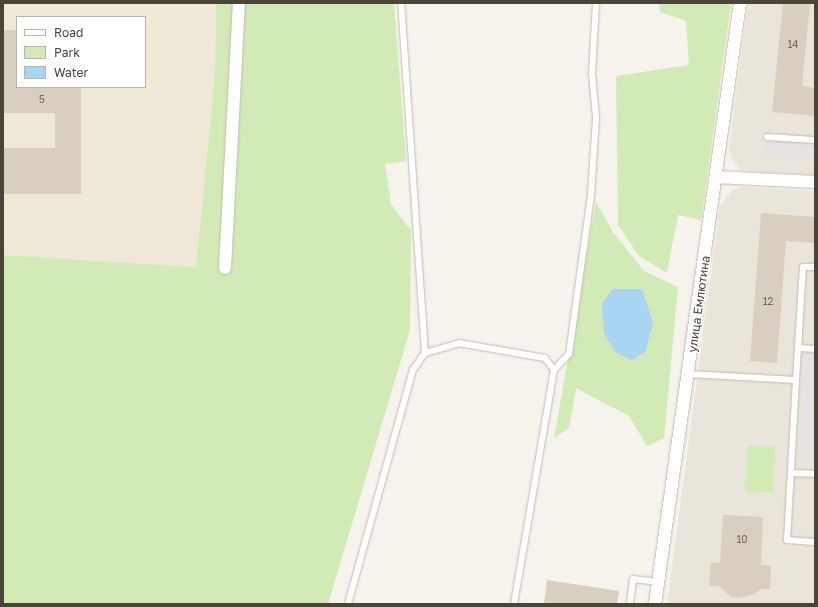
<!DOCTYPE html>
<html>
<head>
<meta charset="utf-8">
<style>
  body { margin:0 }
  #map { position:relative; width:818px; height:607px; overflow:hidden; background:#f6f3ec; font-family:"Golos Text",sans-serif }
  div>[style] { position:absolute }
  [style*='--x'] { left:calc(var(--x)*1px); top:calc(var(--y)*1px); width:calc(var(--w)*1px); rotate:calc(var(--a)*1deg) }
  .residential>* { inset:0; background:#eae5da }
  .education>* { inset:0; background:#efe8d6 }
  .green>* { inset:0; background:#d2eab5; transform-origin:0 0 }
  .parking>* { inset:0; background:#e5e3e0; transform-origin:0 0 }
  .water>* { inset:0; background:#a9d4f2 }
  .building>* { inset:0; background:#d8cfc1 }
  .roads { filter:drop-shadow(0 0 1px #c2bbae) drop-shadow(0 0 1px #c2bbae) }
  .lane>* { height:6px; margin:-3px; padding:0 3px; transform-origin:3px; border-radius:3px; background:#fff }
  .street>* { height:12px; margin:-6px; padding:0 6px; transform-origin:6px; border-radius:6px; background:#fff }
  span { translate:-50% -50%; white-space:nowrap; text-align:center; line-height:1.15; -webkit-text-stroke:3px #fff; paint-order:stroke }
  .number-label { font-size:10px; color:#6e675b }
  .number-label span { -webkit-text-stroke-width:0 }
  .street-label { font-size:12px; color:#4b4439 }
  .frame { position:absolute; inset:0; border:4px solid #4b4439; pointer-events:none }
  .legend { position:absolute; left:16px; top:16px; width:130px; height:72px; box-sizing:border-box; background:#fff; border:1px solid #b7b4b0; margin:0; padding:5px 7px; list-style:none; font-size:12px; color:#4b4439 }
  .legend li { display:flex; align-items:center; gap:8px; height:20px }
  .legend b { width:20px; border:1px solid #b7b4b0 }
</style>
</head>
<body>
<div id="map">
  <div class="residential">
    <i style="clip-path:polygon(748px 3px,815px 3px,815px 175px,740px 170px,731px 158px,729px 149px)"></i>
    <i style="clip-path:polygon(740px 187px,815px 191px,815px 604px,667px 604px,720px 206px,731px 191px)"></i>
  </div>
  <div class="education">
    <i style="clip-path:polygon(evenodd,3px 3px,216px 3px,215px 75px,196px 267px,3px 255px,3px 3px,17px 17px,145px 17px,145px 87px,17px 87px,17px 17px)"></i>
  </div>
  <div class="green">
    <i style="clip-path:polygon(216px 3px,394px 3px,406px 161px,385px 164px,391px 204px,411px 231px,410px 330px,328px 604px,3px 604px,3px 255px,196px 267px,215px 75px)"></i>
    <i style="clip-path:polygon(659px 3px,731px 3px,701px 220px,678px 215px,667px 273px,639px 256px,618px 225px,616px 76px,689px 65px,686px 21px,660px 12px)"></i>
    <i style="clip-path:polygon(596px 202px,613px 232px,644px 271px,678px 287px,664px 438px,647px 446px,629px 416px,576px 388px,569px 428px,554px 438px)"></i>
    <i style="left:747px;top:446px;width:28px;height:46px;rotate:2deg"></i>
  </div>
  <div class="parking">
    <i style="left:764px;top:132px;width:51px;height:23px;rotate:3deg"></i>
    <i style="clip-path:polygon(804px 352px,815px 353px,815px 461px,797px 460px)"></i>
  </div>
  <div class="water">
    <i style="clip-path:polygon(612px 289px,642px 289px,653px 323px,645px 352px,632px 360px,615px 352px,604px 333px,602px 304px)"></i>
  </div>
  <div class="building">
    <i style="clip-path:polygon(783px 3px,810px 3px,802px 86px,815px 88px,815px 116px,772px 112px)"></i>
    <i style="clip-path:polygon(3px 30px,17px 30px,17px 87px,81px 87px,81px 194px,3px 194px,3px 148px,55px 148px,55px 113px,3px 113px)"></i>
    <i style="clip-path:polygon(761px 213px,815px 217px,815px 243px,786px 241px,777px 363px,750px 361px)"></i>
    <i style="clip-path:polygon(723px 515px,763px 517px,761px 565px,771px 566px,770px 589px,761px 589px,754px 594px,739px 598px,731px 597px,719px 586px,709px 586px,711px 562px,720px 563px)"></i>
    <i style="clip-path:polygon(547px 580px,619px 591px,617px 604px,544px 604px)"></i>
  </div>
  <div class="roads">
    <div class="lane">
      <i style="--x:767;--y:137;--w:48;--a:3.6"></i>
      <i style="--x:798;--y:348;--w:17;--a:3"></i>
      <i style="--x:425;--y:353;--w:35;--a:-16"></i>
      <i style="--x:459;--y:343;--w:87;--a:9.9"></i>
      <i style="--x:545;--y:358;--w:15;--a:53"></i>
      <i style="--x:689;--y:374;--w:107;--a:3.2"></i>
      <i style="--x:796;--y:380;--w:160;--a:93.2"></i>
      <i style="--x:787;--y:540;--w:28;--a:4"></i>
      <i style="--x:796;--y:380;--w:113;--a:-86.5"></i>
      <i style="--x:803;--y:267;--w:12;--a:0"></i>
      <i style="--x:791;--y:473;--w:24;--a:2"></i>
      <i style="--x:348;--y:604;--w:243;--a:-74.5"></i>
      <i style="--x:413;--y:370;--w:21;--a:-55"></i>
      <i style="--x:425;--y:353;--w:351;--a:-93.9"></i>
      <i style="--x:514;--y:604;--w:237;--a:-80.3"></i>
      <i style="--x:554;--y:370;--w:22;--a:-47"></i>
      <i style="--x:569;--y:354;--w:161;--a:-82.1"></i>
      <i style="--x:591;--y:195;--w:77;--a:-86.3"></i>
      <i style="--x:596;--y:118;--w:45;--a:-95.1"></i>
      <i style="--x:592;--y:73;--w:70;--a:-86.7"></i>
      <i style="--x:630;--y:604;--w:25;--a:-83"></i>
      <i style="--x:633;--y:579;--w:25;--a:7"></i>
    </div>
    <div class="street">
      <i style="--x:716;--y:177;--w:99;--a:2.9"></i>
      <i style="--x:225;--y:268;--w:265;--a:-87"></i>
      <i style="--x:655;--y:604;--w:607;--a:-81.95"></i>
    </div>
  </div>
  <div class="number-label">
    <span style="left:793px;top:45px">14</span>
    <span style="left:42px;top:100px">5</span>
    <span style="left:768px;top:302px">12</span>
    <span style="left:742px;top:540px">10</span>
  </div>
  <div class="street-label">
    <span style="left:699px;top:304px;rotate:-82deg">улица Емлютина</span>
  </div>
  <div class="frame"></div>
  <ul class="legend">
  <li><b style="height:5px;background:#fff"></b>Road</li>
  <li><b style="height:11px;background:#d2eab5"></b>Park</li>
  <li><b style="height:11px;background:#a9d4f2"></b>Water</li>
  </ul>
</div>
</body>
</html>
